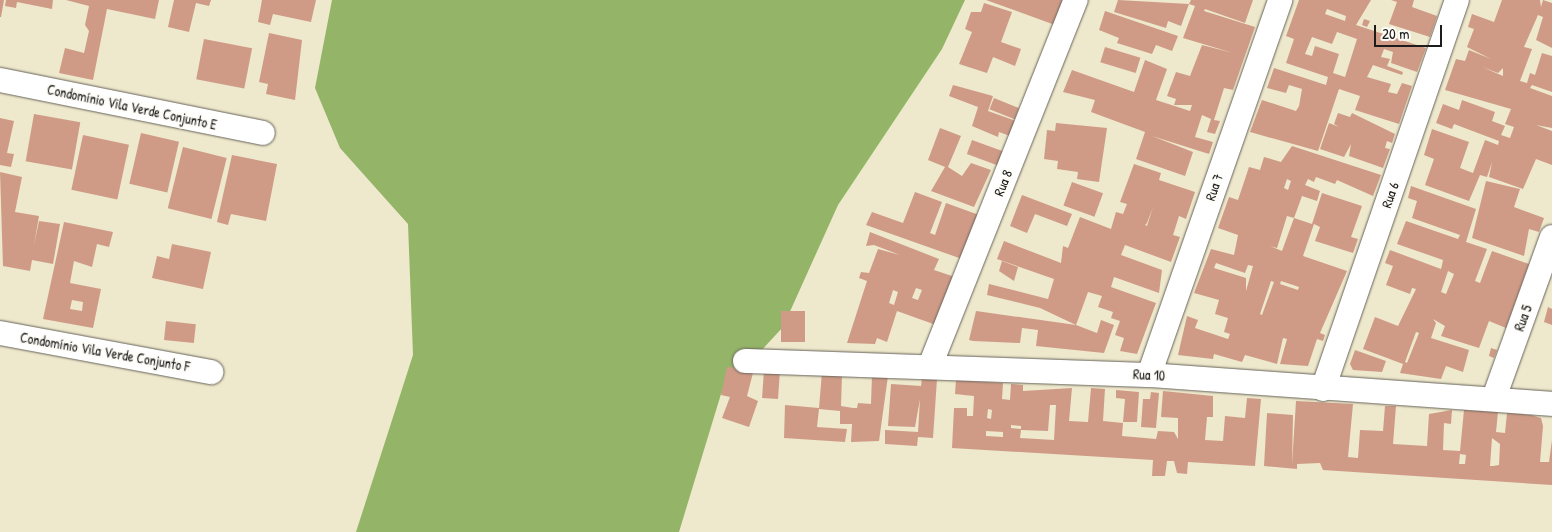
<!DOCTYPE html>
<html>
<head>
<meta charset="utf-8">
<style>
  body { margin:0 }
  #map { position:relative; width:1552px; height:532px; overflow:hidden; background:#eee8cc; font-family:"Patrick Hand",sans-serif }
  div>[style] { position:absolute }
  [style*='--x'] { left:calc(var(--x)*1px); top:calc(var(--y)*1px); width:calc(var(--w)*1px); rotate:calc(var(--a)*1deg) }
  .forest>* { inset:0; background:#94b568 }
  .building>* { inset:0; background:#cf9b87; transform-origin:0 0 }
  .roads { filter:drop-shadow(0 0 1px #66635a) drop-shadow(0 0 1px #66635a) }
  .minor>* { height:24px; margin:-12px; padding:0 12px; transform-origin:12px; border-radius:12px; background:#fff }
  span { translate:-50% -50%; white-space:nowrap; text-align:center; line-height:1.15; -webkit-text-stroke:4px #fdfcf7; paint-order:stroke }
  .street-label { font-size:14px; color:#1c1c1c }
  .scale { position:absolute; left:1374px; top:25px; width:68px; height:22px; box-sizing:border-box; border:2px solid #1c1c1c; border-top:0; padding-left:6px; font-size:15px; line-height:18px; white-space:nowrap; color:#1c1c1c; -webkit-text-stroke:4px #fdfcf7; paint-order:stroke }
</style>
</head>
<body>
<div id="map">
  <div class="forest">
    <i style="clip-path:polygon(332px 0,965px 0,942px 49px,838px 205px,783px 327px,721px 394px,679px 532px,356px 532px,413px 355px,408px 224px,340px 148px,315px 88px)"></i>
  </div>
  <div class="building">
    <i style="clip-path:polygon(0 0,4px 0,1px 17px,0 17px)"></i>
    <i style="clip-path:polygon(6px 0,53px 0,52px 9px,17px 2px,16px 8px,5px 6px)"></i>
    <i style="clip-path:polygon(66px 0,159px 0,155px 19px,107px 9px,93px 80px,59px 73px,65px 48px,84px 53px,89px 31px,85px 25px,89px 6px)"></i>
    <i style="clip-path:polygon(174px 0,211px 0,209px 6px,196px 3px,189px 32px,168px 27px)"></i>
    <i style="clip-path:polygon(262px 0,316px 0,311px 22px,273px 14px,270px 25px,258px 22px)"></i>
    <i style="clip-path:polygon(986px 0,1066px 0,1055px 25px)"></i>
    <i style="clip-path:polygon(1118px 0,1189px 4px,1191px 0,1253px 0,1245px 23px,1205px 9px,1204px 11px,1255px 27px,1233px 90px,1224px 88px,1214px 120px,1220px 121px,1215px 134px,1207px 132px,1211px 119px,1202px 115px,1195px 137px,1213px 142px,1209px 154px,1152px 136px,1193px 152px,1185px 176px,1136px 159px,1145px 132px,1091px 112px,1095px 100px,1063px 92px,1072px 70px,1134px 92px,1145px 60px,1167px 69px,1156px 100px,1190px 111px,1192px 105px,1174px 105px,1176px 99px,1167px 96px,1176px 72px,1190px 76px,1202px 45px,1233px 53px,1183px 38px,1195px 6px,1189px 4px,1181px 26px,1168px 21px,1166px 28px,1114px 12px)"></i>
    <i style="clip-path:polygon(evenodd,1299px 0,1371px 0,1356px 25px,1426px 48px,1417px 72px,1391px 63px,1393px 52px,1384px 49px,1381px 57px,1390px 59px,1387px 66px,1403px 72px,1402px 75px,1373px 65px,1367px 77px,1391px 84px,1388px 92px,1397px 94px,1402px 83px,1412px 86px,1399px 124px,1355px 110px,1360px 96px,1339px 89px,1318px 151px,1250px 132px,1262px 100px,1296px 111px,1299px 106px,1302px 89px,1289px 85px,1286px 93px,1267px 88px,1274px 68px,1326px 85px,1328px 77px,1286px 63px,1294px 39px,1286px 36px,1299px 0,1327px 9px,1346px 16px,1345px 21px,1325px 14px,1327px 9px,1299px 0,1337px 32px,1357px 39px,1345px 77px,1333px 73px,1339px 54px,1315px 46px,1312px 56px,1305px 54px,1312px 37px,1332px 44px,1337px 32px)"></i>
    <i style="clip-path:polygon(1391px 0,1414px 0,1412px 7px,1437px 16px,1430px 37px,1389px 24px,1397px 2px)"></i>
    <i style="clip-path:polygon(evenodd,1502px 0,1540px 0,1541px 7px,1543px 0,1552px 3px,1552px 48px,1536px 40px,1543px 17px,1538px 15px,1524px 47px,1532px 49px,1520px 81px,1527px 83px,1530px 73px,1535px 75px,1542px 53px,1552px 56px,1552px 92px,1532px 85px,1530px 88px,1552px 96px,1552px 128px,1536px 125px,1552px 131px,1552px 165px,1536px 159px,1523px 189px,1489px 177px,1492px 162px,1487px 177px,1480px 175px,1469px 201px,1425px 185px,1434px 159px,1424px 155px,1432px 129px,1469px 142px,1460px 168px,1473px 173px,1485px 140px,1498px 145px,1499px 141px,1454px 124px,1452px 129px,1436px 123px,1443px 104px,1459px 110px,1462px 100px,1495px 112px,1492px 121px,1505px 126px,1501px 135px,1510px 138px,1514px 127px,1505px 124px,1511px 109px,1445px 90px,1456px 59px,1465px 61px,1469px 50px,1491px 59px,1467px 47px,1474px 29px,1468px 27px,1472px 14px,1494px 22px,1502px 0,1482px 67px,1498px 73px,1503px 68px,1503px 76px,1482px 67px)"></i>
    <i style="clip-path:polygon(984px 3px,1012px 12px,1001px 42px,1021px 49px,1015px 66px,993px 57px,987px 73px,959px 64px,972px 32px,965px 29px,971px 12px,981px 12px)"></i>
    <i style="clip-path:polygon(1105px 11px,1178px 36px,1172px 51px,1156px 45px,1152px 54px,1117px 43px,1119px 38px,1099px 30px)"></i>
    <i style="clip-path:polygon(1364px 19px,1370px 21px,1367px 27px,1362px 25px)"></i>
    <i style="clip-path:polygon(269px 33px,302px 40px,295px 100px,266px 94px,268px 84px,259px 82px)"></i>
    <i style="left:204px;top:39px;width:49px;height:41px;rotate:11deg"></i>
    <i style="left:1105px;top:47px;width:37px;height:16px;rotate:17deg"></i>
    <i style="clip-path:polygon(953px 85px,993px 96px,988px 111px,1016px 121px,1010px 136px,999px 132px,998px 137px,972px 126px,978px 107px,949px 96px)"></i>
    <i style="left:994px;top:98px;width:27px;height:12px;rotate:22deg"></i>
    <i style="clip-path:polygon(1338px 113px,1350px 117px,1352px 113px,1395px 134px,1392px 143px,1387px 141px,1385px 148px,1390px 149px,1383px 168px,1349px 156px,1351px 144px,1344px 157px,1320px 149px,1329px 123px,1339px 127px,1334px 124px)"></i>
    <i style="left:34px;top:114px;width:47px;height:48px;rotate:10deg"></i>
    <i style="clip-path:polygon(0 118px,14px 121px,7px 153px,14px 154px,11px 167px,0 165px)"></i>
    <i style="clip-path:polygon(1056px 123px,1107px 128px,1099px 182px,1077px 179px,1078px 172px,1057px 169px,1058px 161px,1044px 159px,1047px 130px,1055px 131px)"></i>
    <i style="clip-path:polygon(940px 128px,961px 136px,948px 167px,962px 176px,971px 163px,991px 170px,974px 207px,931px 191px,945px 167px,928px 160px)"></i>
    <i style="left:141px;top:133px;width:39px;height:52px;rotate:13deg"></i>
    <i style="left:83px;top:135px;width:47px;height:56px;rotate:12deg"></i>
    <i style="left:972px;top:140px;width:33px;height:15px;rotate:20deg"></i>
    <i style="clip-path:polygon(evenodd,1292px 146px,1381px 175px,1373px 196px,1337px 180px,1335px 184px,1316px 177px,1314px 182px,1308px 179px,1305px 185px,1320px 191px,1317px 201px,1302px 196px,1294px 218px,1287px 216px,1277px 248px,1270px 246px,1282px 251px,1294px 218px,1312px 224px,1322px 193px,1362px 206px,1351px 237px,1358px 239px,1353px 253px,1315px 241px,1320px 227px,1314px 224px,1303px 256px,1347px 271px,1320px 333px,1325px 335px,1323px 341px,1317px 339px,1308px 366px,1280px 364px,1287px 339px,1283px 338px,1277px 364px,1245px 355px,1242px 362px,1214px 354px,1213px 359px,1178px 355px,1187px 316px,1198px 320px,1195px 328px,1228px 339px,1230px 334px,1224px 332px,1228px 318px,1215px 314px,1219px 300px,1194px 293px,1211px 249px,1234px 255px,1238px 235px,1218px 228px,1229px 197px,1238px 200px,1249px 167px,1260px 170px,1264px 157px,1281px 162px,1292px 146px,1287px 179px,1291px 181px,1288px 190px,1284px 188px,1287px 179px,1292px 146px,1216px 263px,1245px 273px,1248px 265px,1253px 266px,1246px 291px,1246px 278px,1214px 268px,1216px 263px,1292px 146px,1271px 281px,1274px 282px,1262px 315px,1260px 314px,1271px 281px,1292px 146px,1281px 281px,1299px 287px,1298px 290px,1280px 284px,1281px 281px)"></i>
    <i style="left:183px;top:147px;width:45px;height:63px;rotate:14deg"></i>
    <i style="clip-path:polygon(232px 155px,277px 164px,266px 221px,231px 214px,228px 225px,217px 222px)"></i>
    <i style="clip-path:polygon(evenodd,1134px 164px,1161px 173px,1159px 180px,1195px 192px,1186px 219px,1179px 216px,1173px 235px,1180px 237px,1171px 262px,1125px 245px,1121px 255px,1162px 270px,1159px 293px,1114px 277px,1111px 287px,1156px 303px,1137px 354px,1120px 351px,1124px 338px,1115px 335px,1120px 321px,1111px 318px,1113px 312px,1098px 307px,1102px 296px,1088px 292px,1076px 325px,1040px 308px,987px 295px,989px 284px,1048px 299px,1054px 279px,997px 259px,1004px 241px,1061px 263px,1063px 246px,1068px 248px,1080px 217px,1111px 229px,1116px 212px,1123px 214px,1127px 204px,1120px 202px,1134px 164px,1153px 207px,1147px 226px,1145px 225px,1147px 223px,1153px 207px)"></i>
    <i style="clip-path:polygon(0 172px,22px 177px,15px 212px,39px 216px,34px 245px,39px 221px,60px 224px,53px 264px,32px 260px,30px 271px,3px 266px)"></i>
    <i style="clip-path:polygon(1486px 181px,1520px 189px,1514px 207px,1544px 218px,1539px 232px,1529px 229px,1524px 256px,1472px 238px)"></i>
    <i style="left:1072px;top:182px;width:33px;height:25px;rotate:20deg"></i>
    <i style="clip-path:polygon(evenodd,1411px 186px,1476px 209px,1466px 242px,1487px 249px,1475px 281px,1480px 283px,1492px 251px,1529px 264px,1506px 328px,1489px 321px,1479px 348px,1441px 336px,1445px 326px,1433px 319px,1436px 323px,1431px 338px,1469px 350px,1463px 372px,1446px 366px,1441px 379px,1400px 373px,1403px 364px,1363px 349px,1375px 317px,1398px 326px,1416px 289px,1412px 288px,1410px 294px,1386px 285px,1393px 266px,1385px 263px,1390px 250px,1441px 269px,1442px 265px,1443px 260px,1397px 244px,1406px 221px,1458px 239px,1460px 235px,1412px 218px,1417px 201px,1408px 198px,1411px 186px,1448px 271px,1454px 274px,1446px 294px,1441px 292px,1448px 271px,1411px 186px,1416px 332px,1419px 333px,1407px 363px,1405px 362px,1416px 332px)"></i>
    <i style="clip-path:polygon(915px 192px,942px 202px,930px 233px,935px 235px,946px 203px,979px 215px,962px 259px,866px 225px,872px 212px,903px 223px)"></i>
    <i style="clip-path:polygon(1022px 195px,1072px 214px,1067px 226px,1035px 214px,1027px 233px,1010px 226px)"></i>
    <i style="clip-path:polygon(evenodd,64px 222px,113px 232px,109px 247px,97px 244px,92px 267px,74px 261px,70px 283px,101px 289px,93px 328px,43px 319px,64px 222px,72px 300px,83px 302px,82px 311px,70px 309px,72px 300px)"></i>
    <i style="clip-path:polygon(evenodd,870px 232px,939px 259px,934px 270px,955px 277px,936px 325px,897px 311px,887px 342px,877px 338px,875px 344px,847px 343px,867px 281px,859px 278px,861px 272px,869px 273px,878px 249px,900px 255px,874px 245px,866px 246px,870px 232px,916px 288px,922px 290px,918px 300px,912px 298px,916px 288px,870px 232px,893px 290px,898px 292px,894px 305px,889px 303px,893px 290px)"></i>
    <i style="clip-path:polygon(172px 244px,211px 252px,203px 289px,152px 278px,157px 256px,169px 259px)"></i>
    <i style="clip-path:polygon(1002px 261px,1018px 267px,1014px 281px,999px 271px)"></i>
    <i style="clip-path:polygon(1548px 307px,1552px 309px,1552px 325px,1544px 322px)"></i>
    <i style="left:781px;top:311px;width:24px;height:31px"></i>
    <i style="clip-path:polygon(976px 311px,1076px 325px,1097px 333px,1101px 320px,1114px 325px,1104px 353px,1036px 346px,1038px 330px,1022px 328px,1020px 343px,973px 341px,969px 340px)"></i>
    <i style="left:166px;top:321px;width:30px;height:19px;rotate:6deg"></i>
    <i style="clip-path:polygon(1491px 348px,1497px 350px,1494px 358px,1489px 356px)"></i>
    <i style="clip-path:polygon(1355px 350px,1386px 361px,1382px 372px,1353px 370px,1350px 364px)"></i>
    <i style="clip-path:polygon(727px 367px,754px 369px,747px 396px,758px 401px,749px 427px,722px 418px,730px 397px,721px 395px)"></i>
    <i style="left:764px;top:370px;width:16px;height:28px;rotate:4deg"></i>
    <i style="clip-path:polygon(822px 372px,842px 374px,841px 406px,853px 408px,857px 408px,858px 403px,871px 404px,872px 375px,888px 376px,879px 441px,851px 442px,852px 424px,840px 424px,840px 411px,819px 409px,817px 427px,847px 429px,845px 442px,784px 438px,785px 405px,819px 408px)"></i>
    <i style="clip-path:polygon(922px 378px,937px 379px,933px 438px,918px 437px,917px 446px,885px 444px,885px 430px,918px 432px,920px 399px,915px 427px,888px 426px,891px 384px,921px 386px)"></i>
    <i style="clip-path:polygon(evenodd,956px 380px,1003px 383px,1002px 399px,1010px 400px,1011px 384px,1023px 385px,1023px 391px,1072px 388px,1069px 421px,1088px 422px,1091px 388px,1105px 389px,1103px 421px,1123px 423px,1122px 436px,1156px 439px,1158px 431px,1174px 432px,1178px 439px,1178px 418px,1161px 417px,1163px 391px,1213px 396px,1213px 417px,1207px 417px,1205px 440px,1223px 441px,1225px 416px,1245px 418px,1247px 398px,1261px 399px,1255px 466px,1188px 462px,1187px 474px,1177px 473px,1174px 461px,1167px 461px,1165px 476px,1152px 476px,1153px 460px,952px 448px,954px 408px,967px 408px,967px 416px,973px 416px,974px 396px,955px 394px,956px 380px,1050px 405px,1056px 405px,1054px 440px,1020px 438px,1021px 430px,1048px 431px,1050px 405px,956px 380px,988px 409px,992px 410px,991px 419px,987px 418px,988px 409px,956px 380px,1011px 425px,1021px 426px,1021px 429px,1011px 428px,1011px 425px,956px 380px,986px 431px,1003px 432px,1003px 437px,986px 436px,986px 431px)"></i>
    <i style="clip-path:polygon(1116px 390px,1139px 392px,1137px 422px,1123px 422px,1125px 399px,1116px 398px)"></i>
    <i style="clip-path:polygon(1151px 392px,1159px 393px,1156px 428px,1141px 427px,1143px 399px,1150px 399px)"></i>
    <i style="clip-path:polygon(evenodd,1296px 401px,1353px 404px,1348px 457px,1358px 458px,1360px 430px,1383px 431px,1385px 406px,1396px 406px,1393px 444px,1427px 446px,1429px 414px,1452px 410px,1451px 424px,1444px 423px,1443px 450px,1460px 451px,1464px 410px,1498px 412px,1496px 432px,1505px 433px,1507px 413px,1531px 415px,1541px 418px,1543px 426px,1540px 462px,1549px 462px,1552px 440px,1552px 485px,1323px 470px,1320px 463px,1297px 464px,1297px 469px,1264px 466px,1267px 413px,1293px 415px,1292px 465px,1296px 401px,1492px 438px,1500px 444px,1499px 465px,1493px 466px,1490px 466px,1492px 438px,1296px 401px,1460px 454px,1466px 455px,1465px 464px,1459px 464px,1460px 454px)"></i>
  </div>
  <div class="roads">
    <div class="minor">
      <i style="--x:0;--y:80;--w:268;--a:11.4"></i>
      <i style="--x:0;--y:333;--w:215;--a:10.5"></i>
      <i style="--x:745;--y:361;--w:404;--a:2"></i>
      <i style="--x:1149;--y:375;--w:404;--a:4.1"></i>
      <i style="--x:930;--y:366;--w:394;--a:-68.3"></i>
      <i style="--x:1149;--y:375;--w:397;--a:-70.7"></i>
      <i style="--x:1323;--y:389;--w:411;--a:-71"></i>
      <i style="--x:1494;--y:398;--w:171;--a:-70.2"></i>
    </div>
  </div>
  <div class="street-label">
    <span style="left:132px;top:107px;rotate:12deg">Condomínio Vila Verde Conjunto E</span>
    <span style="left:1003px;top:183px;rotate:-68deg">Rua 8</span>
    <span style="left:1214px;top:187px;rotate:-71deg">Rua 7</span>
    <span style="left:1390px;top:195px;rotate:-71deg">Rua 6</span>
    <span style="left:1523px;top:318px;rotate:-70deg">Rua 5</span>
    <span style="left:105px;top:352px;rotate:10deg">Condomínio Vila Verde Conjunto F</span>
    <span style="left:1149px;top:375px;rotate:3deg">Rua 10</span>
  </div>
  <div class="scale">20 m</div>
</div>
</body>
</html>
